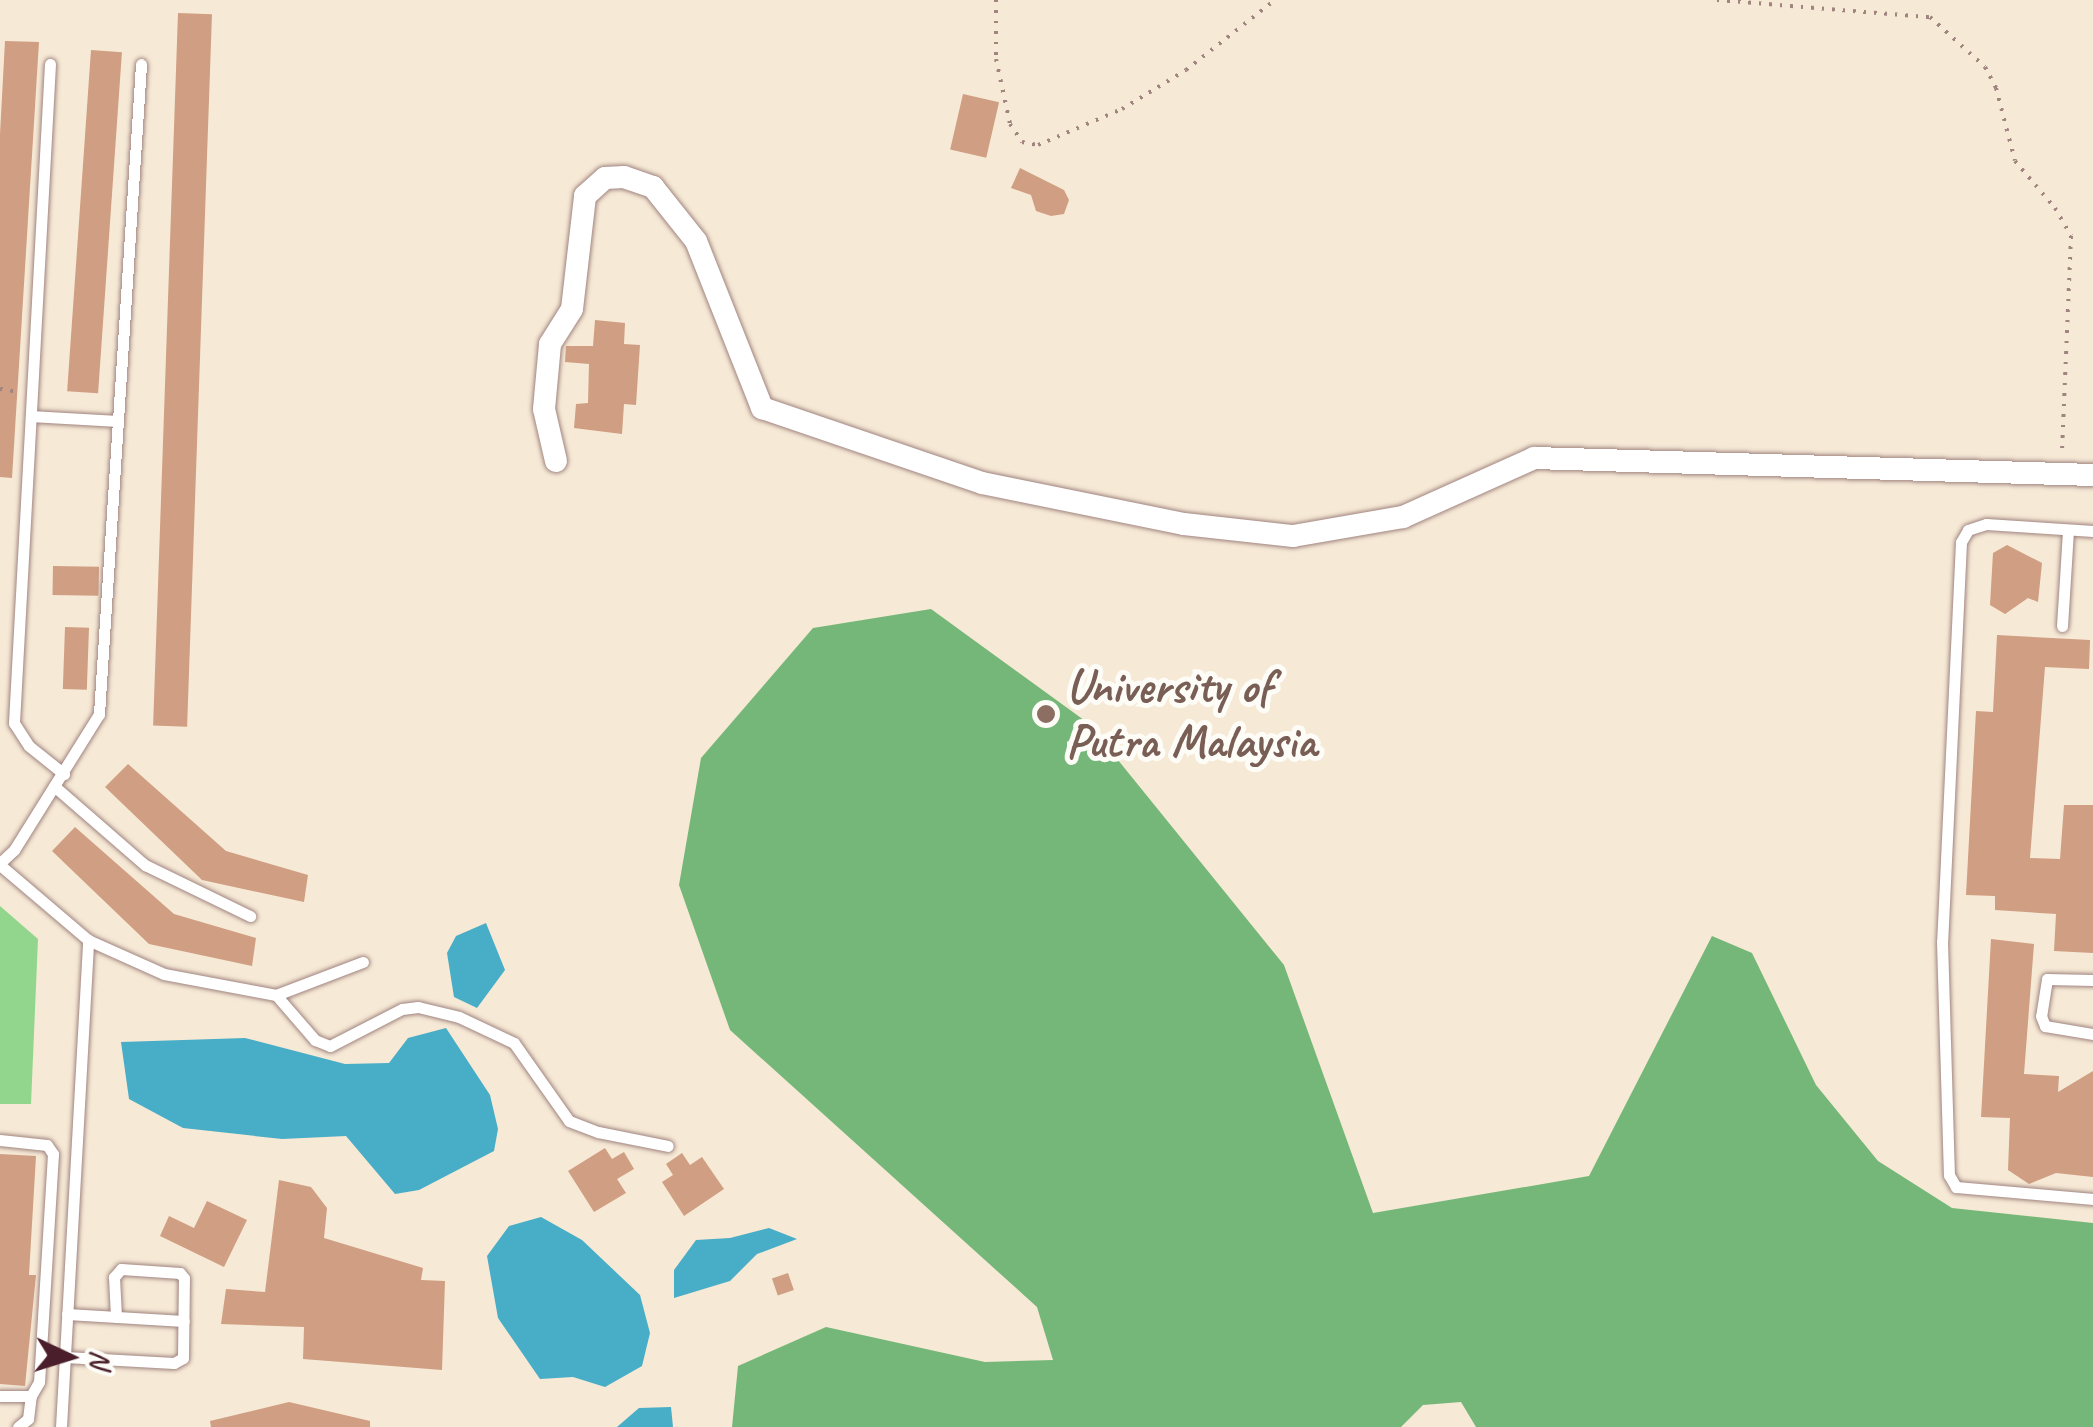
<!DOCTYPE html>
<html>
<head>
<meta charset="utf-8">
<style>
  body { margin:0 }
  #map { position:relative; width:2093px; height:1427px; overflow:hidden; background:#f6e9d5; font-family:Caveat,sans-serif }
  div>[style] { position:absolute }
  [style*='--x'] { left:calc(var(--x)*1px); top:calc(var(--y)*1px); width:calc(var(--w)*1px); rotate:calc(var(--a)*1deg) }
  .green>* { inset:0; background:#92d68e }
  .forest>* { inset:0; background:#75b779 }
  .water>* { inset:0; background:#48adc7 }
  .building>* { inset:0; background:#d09e82; transform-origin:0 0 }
  .path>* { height:4px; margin-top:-2px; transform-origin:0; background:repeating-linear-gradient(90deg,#a08480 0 2.5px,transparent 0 10.5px) }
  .roads { filter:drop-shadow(0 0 2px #a08480) drop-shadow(0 0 2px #a08480) }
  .service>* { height:11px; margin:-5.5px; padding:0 5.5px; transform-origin:5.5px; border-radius:5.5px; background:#fff }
  .minor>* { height:22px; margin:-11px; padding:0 11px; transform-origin:11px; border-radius:11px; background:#fff }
  .dots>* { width:28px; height:28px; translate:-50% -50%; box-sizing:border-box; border:5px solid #fdfcf7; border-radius:50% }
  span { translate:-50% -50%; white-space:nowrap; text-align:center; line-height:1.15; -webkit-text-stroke:10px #fdfcf7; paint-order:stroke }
  .education-label { font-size:48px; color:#785e54; font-weight:700 }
  .left { translate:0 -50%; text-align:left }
  .north { position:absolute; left:20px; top:1307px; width:100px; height:100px; -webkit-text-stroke:8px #fdfcf7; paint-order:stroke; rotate:94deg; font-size:28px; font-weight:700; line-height:40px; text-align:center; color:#4a1f2b }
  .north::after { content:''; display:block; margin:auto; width:35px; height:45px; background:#4a1f2b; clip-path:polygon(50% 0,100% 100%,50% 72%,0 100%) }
</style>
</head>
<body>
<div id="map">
  <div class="green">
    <i style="clip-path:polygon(0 906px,38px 939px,31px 1104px,0 1104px)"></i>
  </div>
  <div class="forest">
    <i style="clip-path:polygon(931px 609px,1088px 723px,1284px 965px,1373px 1213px,1589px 1176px,1712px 936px,1752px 953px,1816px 1085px,1878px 1161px,1952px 1208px,2093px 1223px,2093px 1427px,1476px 1427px,1461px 1402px,1423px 1405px,1401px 1427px,732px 1427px,738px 1366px,826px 1327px,985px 1362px,1053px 1360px,1037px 1307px,730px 1030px,679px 885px,701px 758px,813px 628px)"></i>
  </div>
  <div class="water">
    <i style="clip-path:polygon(486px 923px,505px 970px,477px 1008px,454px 997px,447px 953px,456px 936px)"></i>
    <i style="clip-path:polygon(446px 1028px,490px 1095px,498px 1129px,494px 1151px,419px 1190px,395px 1194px,346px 1136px,282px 1139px,183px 1128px,129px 1099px,121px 1042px,245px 1038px,345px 1064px,389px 1063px,408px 1038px)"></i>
    <i style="clip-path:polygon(541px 1217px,582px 1240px,640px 1295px,650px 1333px,642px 1366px,605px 1387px,573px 1377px,540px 1379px,498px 1318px,487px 1256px,509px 1226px)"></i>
    <i style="clip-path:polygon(769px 1228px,797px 1239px,757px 1254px,730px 1281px,674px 1298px,674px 1270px,696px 1240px,730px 1238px)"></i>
    <i style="clip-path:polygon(671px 1407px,673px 1427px,617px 1427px,639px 1408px)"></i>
  </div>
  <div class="building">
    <i style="left:178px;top:13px;width:34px;height:713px;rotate:2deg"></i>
    <i style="clip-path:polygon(5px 41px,39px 42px,12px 478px,0 477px,0 134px)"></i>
    <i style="left:91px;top:50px;width:31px;height:342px;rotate:4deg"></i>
    <i style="left:963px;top:94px;width:37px;height:57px;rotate:13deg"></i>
    <i style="clip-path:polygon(1020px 168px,1064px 190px,1069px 200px,1064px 214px,1051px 216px,1036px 211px,1031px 195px,1011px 188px)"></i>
    <i style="clip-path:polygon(595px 320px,625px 323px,624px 344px,640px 345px,636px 405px,624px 404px,622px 434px,574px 428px,576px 404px,588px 403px,589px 364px,565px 362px,566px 346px,593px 346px)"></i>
    <i style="clip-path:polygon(2007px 545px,2042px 563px,2038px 602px,2028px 598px,2005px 614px,1990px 605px,1993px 553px)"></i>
    <i style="left:53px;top:566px;width:46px;height:29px;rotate:1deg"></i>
    <i style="left:65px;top:627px;width:24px;height:62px;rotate:2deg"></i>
    <i style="clip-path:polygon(1997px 635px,2090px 640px,2089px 669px,2045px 667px,2030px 858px,2060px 859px,2064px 805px,2093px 805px,2093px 953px,2054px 951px,2056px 914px,1995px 910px,1995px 896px,1966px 895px,1976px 711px,1993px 712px)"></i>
    <i style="clip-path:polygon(128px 764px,226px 851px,308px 875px,304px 902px,202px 880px,105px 787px)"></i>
    <i style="clip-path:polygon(75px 827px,174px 914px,256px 938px,252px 966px,149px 944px,52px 851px)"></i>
    <i style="clip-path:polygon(1991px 939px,2034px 944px,2024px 1074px,2059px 1076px,2058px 1092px,2093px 1071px,2093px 1177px,2056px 1173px,2029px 1184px,2008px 1170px,2010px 1118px,1981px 1117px)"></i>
    <i style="clip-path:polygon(605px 1148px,612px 1159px,624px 1152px,634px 1169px,617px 1179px,626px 1193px,594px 1212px,568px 1171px)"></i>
    <i style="clip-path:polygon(682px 1153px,690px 1165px,702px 1157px,724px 1189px,684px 1216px,662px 1182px,673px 1175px,666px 1164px)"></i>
    <i style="clip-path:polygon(0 1154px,36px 1156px,29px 1275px,36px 1275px,25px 1386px,0 1384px)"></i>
    <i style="clip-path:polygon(279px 1180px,311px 1187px,327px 1208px,324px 1238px,423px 1268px,421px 1280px,445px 1281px,442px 1370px,303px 1359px,304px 1327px,221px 1324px,226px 1289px,265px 1292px)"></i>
    <i style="clip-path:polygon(207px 1201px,247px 1220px,224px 1267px,160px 1236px,169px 1216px,194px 1228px)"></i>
    <i style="left:788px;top:1273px;width:18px;height:17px;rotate:71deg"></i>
    <i style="clip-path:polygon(289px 1402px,370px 1421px,370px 1427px,211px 1427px,210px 1421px)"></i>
  </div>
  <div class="path">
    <i style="--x:996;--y:0;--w:59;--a:90"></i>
    <i style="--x:996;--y:59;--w:66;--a:77.8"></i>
    <i style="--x:1010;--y:124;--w:22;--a:56"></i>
    <i style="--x:1022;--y:142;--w:16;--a:11"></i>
    <i style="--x:1038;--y:145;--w:91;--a:-23.2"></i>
    <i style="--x:1122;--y:109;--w:75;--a:-31.4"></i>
    <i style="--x:1186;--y:70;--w:113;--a:-38.2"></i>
    <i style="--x:1717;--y:0;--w:214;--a:4.6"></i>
    <i style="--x:1930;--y:17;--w:74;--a:42.3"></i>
    <i style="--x:1985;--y:67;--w:24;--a:62"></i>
    <i style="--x:1996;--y:88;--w:75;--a:75.4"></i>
    <i style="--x:2015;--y:161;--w:62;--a:49.6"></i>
    <i style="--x:2055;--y:208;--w:32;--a:60"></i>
    <i style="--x:2071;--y:236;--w:218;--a:92.4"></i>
    <i style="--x:0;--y:389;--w:20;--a:9"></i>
  </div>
  <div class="roads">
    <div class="service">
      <i style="--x:50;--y:64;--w:660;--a:93.13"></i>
      <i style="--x:14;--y:723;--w:27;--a:57"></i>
      <i style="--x:29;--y:746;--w:45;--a:38.7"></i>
      <i style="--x:31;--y:416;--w:86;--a:3.3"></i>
      <i style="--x:2093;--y:531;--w:107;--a:-176.3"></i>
      <i style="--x:1986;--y:524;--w:19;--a:162"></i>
      <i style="--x:1968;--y:530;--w:14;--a:120"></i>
      <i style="--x:1961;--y:542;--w:399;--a:92.7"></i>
      <i style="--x:1942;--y:941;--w:234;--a:88.3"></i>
      <i style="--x:1949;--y:1175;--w:14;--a:60"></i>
      <i style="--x:1956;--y:1187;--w:138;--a:5"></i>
      <i style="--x:2062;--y:626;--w:96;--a:-86.4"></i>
      <i style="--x:54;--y:786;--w:121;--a:41"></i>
      <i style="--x:145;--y:865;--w:117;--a:25.9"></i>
      <i style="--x:0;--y:863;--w:19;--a:-43"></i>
      <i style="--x:14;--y:850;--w:160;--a:-58"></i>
      <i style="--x:99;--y:714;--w:651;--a:-86.3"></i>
      <i style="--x:0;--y:865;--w:116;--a:40.4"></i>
      <i style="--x:88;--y:940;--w:83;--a:24.1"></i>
      <i style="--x:164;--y:974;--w:114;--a:10.6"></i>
      <i style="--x:276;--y:995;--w:93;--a:-20.8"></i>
      <i style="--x:2093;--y:980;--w:46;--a:-178.8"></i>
      <i style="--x:2047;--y:979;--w:37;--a:99"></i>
      <i style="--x:2041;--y:1016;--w:11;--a:68"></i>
      <i style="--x:2045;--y:1026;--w:49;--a:9.5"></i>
      <i style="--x:276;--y:995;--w:60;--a:49.1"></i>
      <i style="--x:315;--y:1040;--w:16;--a:22"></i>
      <i style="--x:330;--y:1046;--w:81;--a:-27.2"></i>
      <i style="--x:402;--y:1009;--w:16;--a:-7"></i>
      <i style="--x:418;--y:1007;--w:42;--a:13.7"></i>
      <i style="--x:459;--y:1017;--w:61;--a:25.3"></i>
      <i style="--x:514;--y:1043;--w:95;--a:54.8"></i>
      <i style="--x:569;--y:1121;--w:31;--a:21"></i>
      <i style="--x:598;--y:1132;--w:71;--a:11.3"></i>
      <i style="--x:0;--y:1140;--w:47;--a:6.1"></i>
      <i style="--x:47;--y:1145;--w:11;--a:56"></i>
      <i style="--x:53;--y:1154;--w:228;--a:93.5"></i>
      <i style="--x:39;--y:1382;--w:16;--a:120"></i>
      <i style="--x:31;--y:1396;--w:31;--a:180"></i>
      <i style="--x:67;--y:1314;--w:117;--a:3.4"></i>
      <i style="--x:65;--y:1357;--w:109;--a:3.2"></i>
      <i style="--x:174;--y:1363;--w:10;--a:-29"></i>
      <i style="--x:183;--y:1358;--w:80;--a:-89.3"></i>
      <i style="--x:184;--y:1278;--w:6;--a:-129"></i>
      <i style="--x:180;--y:1273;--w:59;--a:-176.1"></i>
      <i style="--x:121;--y:1269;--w:11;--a:131"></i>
      <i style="--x:114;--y:1277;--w:40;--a:87.1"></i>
      <i style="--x:18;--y:1427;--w:13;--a:-39"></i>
      <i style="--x:28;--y:1419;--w:23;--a:-83"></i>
      <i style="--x:61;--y:1427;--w:488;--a:-86.8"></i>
    </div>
    <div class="minor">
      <i style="--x:556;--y:461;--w:53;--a:-103"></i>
      <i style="--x:544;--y:409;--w:65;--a:-84.7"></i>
      <i style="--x:550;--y:344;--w:41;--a:-57.8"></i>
      <i style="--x:572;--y:309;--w:114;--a:-83.4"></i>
      <i style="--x:585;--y:196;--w:27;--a:-42"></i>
      <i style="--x:605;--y:178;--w:19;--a:-3"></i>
      <i style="--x:624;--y:177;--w:31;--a:19"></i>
      <i style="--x:653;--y:187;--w:69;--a:51.5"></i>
      <i style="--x:696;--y:241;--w:180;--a:68.4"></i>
      <i style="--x:762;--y:408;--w:232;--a:18.8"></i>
      <i style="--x:982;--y:483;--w:206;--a:11.5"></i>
      <i style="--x:1184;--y:524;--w:110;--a:6.3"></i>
      <i style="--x:1293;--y:536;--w:112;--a:-9.8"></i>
      <i style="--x:1403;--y:517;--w:144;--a:-24.2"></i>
      <i style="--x:1534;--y:458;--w:559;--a:1.74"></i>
    </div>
  </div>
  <div class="dots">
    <i style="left:1046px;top:714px;background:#8d6e63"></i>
  </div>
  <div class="education-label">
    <span class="left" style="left:1066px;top:714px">University of<br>Putra Malaysia</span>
  </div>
  <div class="north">N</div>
</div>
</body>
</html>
